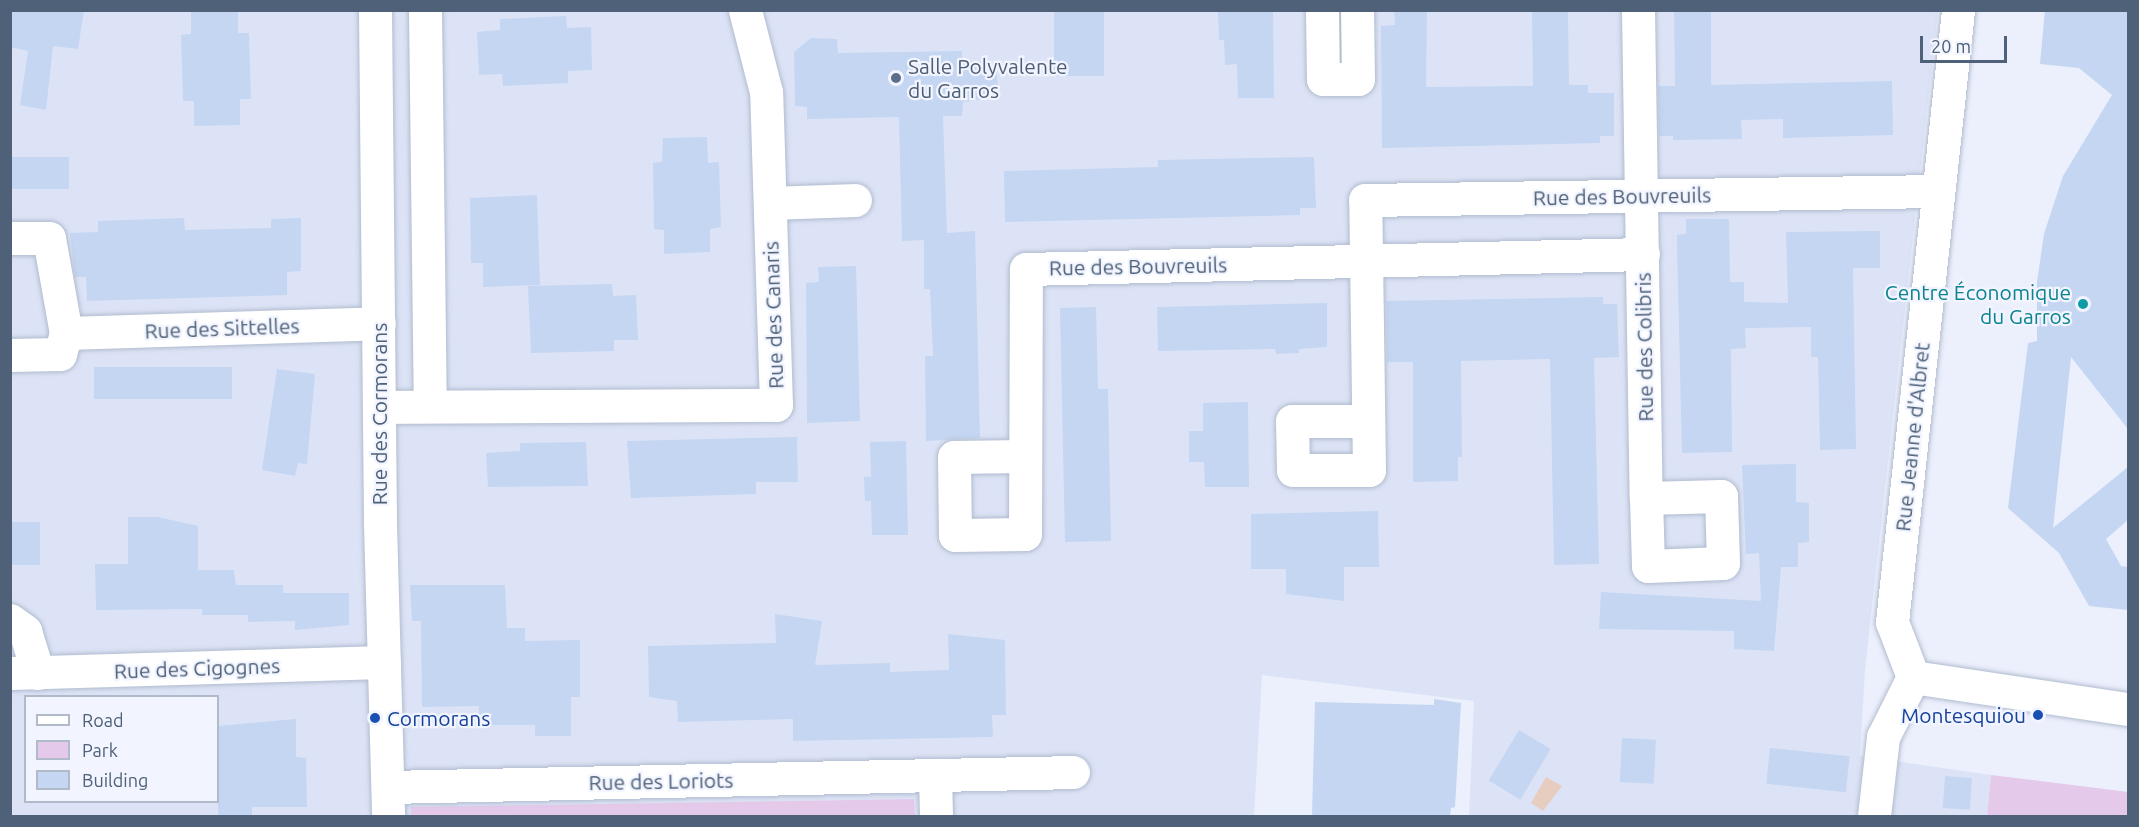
<!DOCTYPE html>
<html>
<head>
<meta charset="utf-8">
<style>
  body { margin:0 }
  #map { position:relative; width:2139px; height:827px; overflow:hidden; background:#eceffc; font-family:Ubuntu,sans-serif }
  div>[style] { position:absolute }
  [style*='--x'] { left:calc(var(--x)*1px); top:calc(var(--y)*1px); width:calc(var(--w)*1px); rotate:calc(var(--a)*1deg) }
  .residential>* { inset:0; background:#dde3f6 }
  .green>* { inset:0; background:#e4c9eb }
  .water>* { inset:0; background:#e6cdc0 }
  .building>* { inset:0; background:#c4d6f1; transform-origin:0 0 }
  .roads { filter:drop-shadow(0 0 2px #b0bccf) drop-shadow(0 0 2px #b0bccf) }
  .street>* { height:33px; margin:-16.5px; padding:0 16.5px; transform-origin:16.5px; border-radius:16.5px; background:#fff }
  .secondary>* { height:33px; margin:-16.5px; padding:0 16.5px; transform-origin:16.5px; border-radius:16.5px; background:#fff }
  .dots>* { width:16px; height:16px; translate:-50% -50%; box-sizing:border-box; border:3px solid #f2f5ff; border-radius:50% }
  span { translate:-50% -50%; white-space:nowrap; text-align:center; line-height:1.15; -webkit-text-stroke:4.5px #f2f5ff; paint-order:stroke }
  .service-label { font-size:21px; color:#4e5e75 }
  .left { translate:0 -50%; text-align:left }
  .street-label { font-size:21px; color:#4e6178 }
  .culture-label { font-size:21px; color:#0d838f }
  .right { translate:-100% -50%; text-align:right }
  .transit-label { font-size:21px; color:#164399 }
  .frame { position:absolute; inset:0; border:12px solid #4e6178; pointer-events:none }
  .legend { position:absolute; left:24px; top:695px; width:195px; height:108px; box-sizing:border-box; background:#f2f5ff; border:2px solid #b0bac9; margin:0; padding:8px 10px; list-style:none; font-size:18px; color:#4e6178 }
  .legend li { display:flex; align-items:center; gap:12px; height:30px }
  .legend b { width:30px; border:2px solid #b0bac9 }
  .scale { position:absolute; left:1920px; top:36px; width:87px; height:27px; box-sizing:border-box; border:3px solid #4e6178; border-top:0; padding-left:8px; font-size:18px; line-height:21px; white-space:nowrap; color:#4e6178; -webkit-text-stroke:4px #f2f5ff; paint-order:stroke }
</style>
</head>
<body>
<div id="map">
  <div class="residential">
    <i style="clip-path:polygon(evenodd,10px 11px,1938px 11px,1865px 670px,1860px 756px,1991px 775px,1987px 816px,1469px 816px,1474px 701px,1262px 675px,1254px 816px,915px 816px,914px 799px,411px 808px,411px 816px,11px 816px,10px 11px,26px 696px,218px 696px,218px 802px,26px 802px,26px 696px)"></i>
  </div>
  <div class="green">
    <i style="clip-path:polygon(1991px 775px,2128px 792px,2128px 816px,1987px 816px)"></i>
    <i style="clip-path:polygon(914px 799px,915px 816px,411px 816px,411px 807px)"></i>
  </div>
  <div class="water">
    <i style="clip-path:polygon(1546px 777px,1562px 786px,1543px 811px,1531px 803px)"></i>
  </div>
  <div class="building">
    <i style="clip-path:polygon(10px 10px,84px 10px,78px 49px,53px 46px,46px 110px,20px 105px,28px 51px,10px 47px)"></i>
    <i style="clip-path:polygon(191px 10px,238px 10px,238px 33px,249px 33px,251px 99px,240px 99px,240px 125px,194px 126px,194px 101px,183px 101px,181px 35px,191px 34px)"></i>
    <i style="left:1054px;top:10px;width:50px;height:66px"></i>
    <i style="clip-path:polygon(1218px 10px,1273px 10px,1274px 98px,1238px 98px,1237px 64px,1225px 65px,1224px 40px,1219px 40px)"></i>
    <i style="clip-path:polygon(1394px 10px,1427px 10px,1426px 87px,1533px 86px,1532px 12px,1568px 12px,1569px 85px,1588px 85px,1588px 93px,1614px 93px,1614px 136px,1600px 136px,1600px 143px,1382px 148px,1381px 26px,1395px 25px)"></i>
    <i style="clip-path:polygon(1674px 10px,1711px 10px,1711px 85px,1892px 81px,1893px 135px,1783px 138px,1783px 119px,1741px 120px,1742px 139px,1673px 140px,1673px 136px,1659px 136px,1658px 86px,1675px 86px)"></i>
    <i style="clip-path:polygon(2045px 10px,2128px 10px,2128px 429px,2071px 357px,2053px 528px,2128px 467px,2128px 520px,2106px 539px,2121px 566px,2128px 567px,2128px 610px,2089px 606px,2059px 553px,2008px 508px,2028px 343px,2037px 341px,2037px 282px,2044px 234px,2063px 176px,2112px 95px,2079px 68px,2040px 64px)"></i>
    <i style="clip-path:polygon(566px 16px,567px 28px,591px 27px,592px 70px,568px 71px,568px 83px,503px 86px,502px 74px,479px 75px,477px 32px,500px 30px,500px 19px)"></i>
    <i style="clip-path:polygon(811px 38px,837px 39px,838px 53px,962px 51px,962px 61px,987px 62px,996px 71px,998px 86px,990px 98px,963px 102px,962px 116px,943px 116px,947px 233px,975px 231px,980px 438px,926px 441px,925px 356px,933px 356px,930px 289px,924px 289px,924px 240px,902px 241px,899px 117px,807px 119px,807px 107px,795px 106px,794px 52px)"></i>
    <i style="clip-path:polygon(707px 137px,708px 163px,719px 162px,721px 227px,710px 229px,710px 252px,664px 254px,664px 230px,654px 229px,653px 163px,662px 162px,663px 138px)"></i>
    <i style="left:69px;top:157px;width:32px;height:59px;rotate:90deg"></i>
    <i style="clip-path:polygon(1314px 157px,1316px 208px,1300px 208px,1300px 215px,1005px 222px,1004px 171px,1158px 167px,1158px 160px)"></i>
    <i style="clip-path:polygon(537px 195px,540px 285px,483px 287px,483px 263px,471px 263px,470px 198px)"></i>
    <i style="clip-path:polygon(184px 218px,185px 230px,271px 228px,271px 219px,301px 218px,301px 271px,287px 272px,287px 295px,87px 301px,86px 277px,75px 277px,70px 233px,98px 232px,98px 221px)"></i>
    <i style="clip-path:polygon(1686px 219px,1729px 219px,1730px 282px,1744px 282px,1744px 302px,1788px 303px,1786px 232px,1880px 231px,1880px 268px,1853px 268px,1856px 449px,1820px 450px,1818px 357px,1811px 357px,1811px 327px,1745px 328px,1746px 348px,1731px 349px,1732px 452px,1682px 453px,1677px 245px,1677px 235px,1686px 234px)"></i>
    <i style="clip-path:polygon(856px 266px,860px 421px,807px 423px,806px 283px,819px 282px,818px 267px)"></i>
    <i style="clip-path:polygon(612px 284px,613px 296px,636px 295px,638px 340px,614px 340px,614px 351px,531px 353px,528px 286px)"></i>
    <i style="clip-path:polygon(1603px 297px,1603px 304px,1617px 304px,1619px 357px,1594px 358px,1599px 564px,1554px 565px,1550px 359px,1461px 361px,1462px 457px,1458px 457px,1458px 481px,1413px 482px,1413px 362px,1387px 362px,1386px 301px)"></i>
    <i style="clip-path:polygon(1327px 303px,1327px 347px,1299px 349px,1299px 353px,1276px 354px,1275px 349px,1158px 351px,1157px 307px)"></i>
    <i style="clip-path:polygon(1096px 307px,1098px 389px,1108px 389px,1111px 541px,1065px 542px,1060px 308px)"></i>
    <i style="left:232px;top:367px;width:32px;height:138px;rotate:90deg"></i>
    <i style="clip-path:polygon(277px 369px,315px 374px,307px 464px,298px 463px,295px 476px,262px 470px)"></i>
    <i style="clip-path:polygon(1248px 402px,1249px 487px,1205px 487px,1204px 462px,1189px 462px,1189px 431px,1203px 431px,1203px 403px)"></i>
    <i style="clip-path:polygon(797px 437px,798px 482px,756px 482px,756px 494px,631px 498px,627px 441px)"></i>
    <i style="clip-path:polygon(906px 441px,908px 535px,872px 535px,871px 501px,865px 501px,864px 477px,871px 477px,870px 442px)"></i>
    <i style="clip-path:polygon(586px 442px,588px 486px,488px 487px,486px 453px,520px 451px,520px 443px)"></i>
    <i style="clip-path:polygon(1796px 464px,1796px 502px,1809px 503px,1809px 542px,1798px 543px,1798px 567px,1781px 567px,1774px 651px,1734px 649px,1734px 631px,1599px 629px,1601px 592px,1761px 601px,1759px 553px,1746px 554px,1742px 465px)"></i>
    <i style="clip-path:polygon(1378px 511px,1379px 567px,1344px 567px,1344px 601px,1286px 594px,1286px 569px,1251px 569px,1251px 514px)"></i>
    <i style="clip-path:polygon(128px 517px,158px 517px,198px 526px,198px 570px,234px 570px,236px 585px,283px 585px,283px 593px,349px 593px,349px 625px,295px 630px,295px 621px,248px 622px,248px 615px,202px 615px,202px 609px,96px 610px,95px 564px,128px 564px)"></i>
    <i style="left:10px;top:522px;width:30px;height:43px"></i>
    <i style="clip-path:polygon(410px 585px,505px 585px,507px 628px,525px 628px,525px 641px,580px 640px,580px 697px,571px 697px,571px 736px,535px 736px,535px 725px,479px 725px,479px 706px,422px 707px,421px 621px,412px 621px)"></i>
    <i style="clip-path:polygon(775px 614px,822px 621px,815px 665px,890px 663px,890px 672px,949px 670px,948px 634px,1005px 640px,1006px 715px,992px 715px,993px 737px,793px 741px,793px 719px,678px 722px,677px 701px,649px 697px,648px 646px,776px 643px)"></i>
    <i style="clip-path:polygon(1434px 699px,1461px 703px,1455px 807px,1451px 808px,1450px 816px,1312px 816px,1315px 702px,1434px 705px)"></i>
    <i style="clip-path:polygon(296px 719px,296px 757px,306px 758px,307px 807px,252px 807px,252px 816px,218px 816px,218px 726px)"></i>
    <i style="left:1519px;top:730px;width:37px;height:59px;rotate:31deg"></i>
    <i style="left:1622px;top:738px;width:34px;height:44px;rotate:3deg"></i>
    <i style="left:1770px;top:748px;width:80px;height:36px;rotate:6deg"></i>
    <i style="left:1945px;top:776px;width:27px;height:32px;rotate:4deg"></i>
  </div>
  <div class="roads">
    <div class="street">
      <i style="--x:375;--y:10;--w:514;--a:89.44"></i>
      <i style="--x:380;--y:524;--w:292;--a:88.4"></i>
      <i style="--x:425;--y:10;--w:396;--a:89.3"></i>
      <i style="--x:1322;--y:10;--w:69;--a:89.2"></i>
      <i style="--x:1323;--y:79;--w:35;--a:0"></i>
      <i style="--x:1358;--y:79;--w:69;--a:-90.8"></i>
      <i style="--x:1638;--y:10;--w:488;--a:89.1"></i>
      <i style="--x:1646;--y:498;--w:68;--a:88.3"></i>
      <i style="--x:1648;--y:566;--w:75;--a:-2.3"></i>
      <i style="--x:1723;--y:563;--w:67;--a:-91.7"></i>
      <i style="--x:1721;--y:496;--w:75;--a:178.5"></i>
      <i style="--x:770;--y:203;--w:85;--a:-2"></i>
      <i style="--x:10;--y:238;--w:39;--a:0"></i>
      <i style="--x:49;--y:238;--w:97;--a:79.9"></i>
      <i style="--x:66;--y:333;--w:22;--a:106"></i>
      <i style="--x:60;--y:354;--w:50;--a:178.9"></i>
      <i style="--x:66;--y:333;--w:313;--a:-1.8"></i>
      <i style="--x:380;--y:407;--w:396;--a:-0.3"></i>
      <i style="--x:776;--y:405;--w:313;--a:-91.8"></i>
      <i style="--x:766;--y:92;--w:85;--a:-104.4"></i>
      <i style="--x:1368;--y:421;--w:76;--a:180"></i>
      <i style="--x:1292;--y:421;--w:49;--a:88.8"></i>
      <i style="--x:1293;--y:470;--w:76;--a:0"></i>
      <i style="--x:1369;--y:470;--w:270;--a:-90.8"></i>
      <i style="--x:1365;--y:200;--w:573;--a:-0.9"></i>
      <i style="--x:1024;--y:456;--w:70;--a:179.2"></i>
      <i style="--x:954;--y:457;--w:78;--a:89.3"></i>
      <i style="--x:955;--y:535;--w:70;--a:-0.8"></i>
      <i style="--x:1025;--y:534;--w:265;--a:-89.8"></i>
      <i style="--x:1026;--y:269;--w:617;--a:-1.39"></i>
      <i style="--x:10;--y:620;--w:19;--a:36"></i>
      <i style="--x:25;--y:631;--w:44;--a:72.8"></i>
      <i style="--x:10;--y:673;--w:374;--a:-1.7"></i>
      <i style="--x:935;--y:775;--w:41;--a:88.6"></i>
      <i style="--x:388;--y:787;--w:685;--a:-1.25"></i>
    </div>
    <div class="secondary">
      <i style="--x:1913;--y:677;--w:217;--a:8.5"></i>
      <i style="--x:1874;--y:816;--w:80;--a:-83.5"></i>
      <i style="--x:1883;--y:737;--w:67;--a:-63.4"></i>
      <i style="--x:1913;--y:677;--w:59;--a:-110.9"></i>
      <i style="--x:1892;--y:622;--w:616;--a:-83.84"></i>
    </div>
  </div>
  <div class="dots">
    <i style="left:896px;top:78px;background:#5c6f8a"></i>
    <i style="left:2083px;top:304px;background:#0f9aa8"></i>
    <i style="left:2038px;top:715px;background:#1a4fb4"></i>
    <i style="left:375px;top:718px;background:#1a4fb4"></i>
  </div>
  <div class="service-label">
    <span class="left" style="left:908px;top:78px">Salle Polyvalente<br>du Garros</span>
  </div>
  <div class="street-label">
    <span style="left:1622px;top:196px;rotate:-1deg">Rue des Bouvreuils</span>
    <span style="left:1138px;top:266px;rotate:-1deg">Rue des Bouvreuils</span>
    <span style="left:773px;top:315px;rotate:-92deg">Rue des Canaris</span>
    <span style="left:222px;top:328px;rotate:-2deg">Rue des Sittelles</span>
    <span style="left:1644px;top:347px;rotate:-91deg">Rue des Colibris</span>
    <span style="left:379px;top:414px;rotate:-90deg">Rue des Cormorans</span>
    <span style="left:1912px;top:437px;rotate:-84deg">Rue Jeanne d'Albret</span>
    <span style="left:197px;top:668px;rotate:-2deg">Rue des Cigognes</span>
    <span style="left:661px;top:781px;rotate:-1deg">Rue des Loriots</span>
  </div>
  <div class="culture-label">
    <span class="right" style="left:2071px;top:304px">Centre Économique<br>du Garros</span>
  </div>
  <div class="transit-label">
    <span class="right" style="left:2026px;top:715px">Montesquiou</span>
    <span class="left" style="left:387px;top:718px">Cormorans</span>
  </div>
  <div class="frame"></div>
  <ul class="legend">
  <li><b style="height:8px;background:#fff"></b>Road</li>
  <li><b style="height:16px;background:#e4c9eb"></b>Park</li>
  <li><b style="height:16px;background:#c4d6f1"></b>Building</li>
  </ul>
  <div class="scale">20 m</div>
</div>
</body>
</html>
